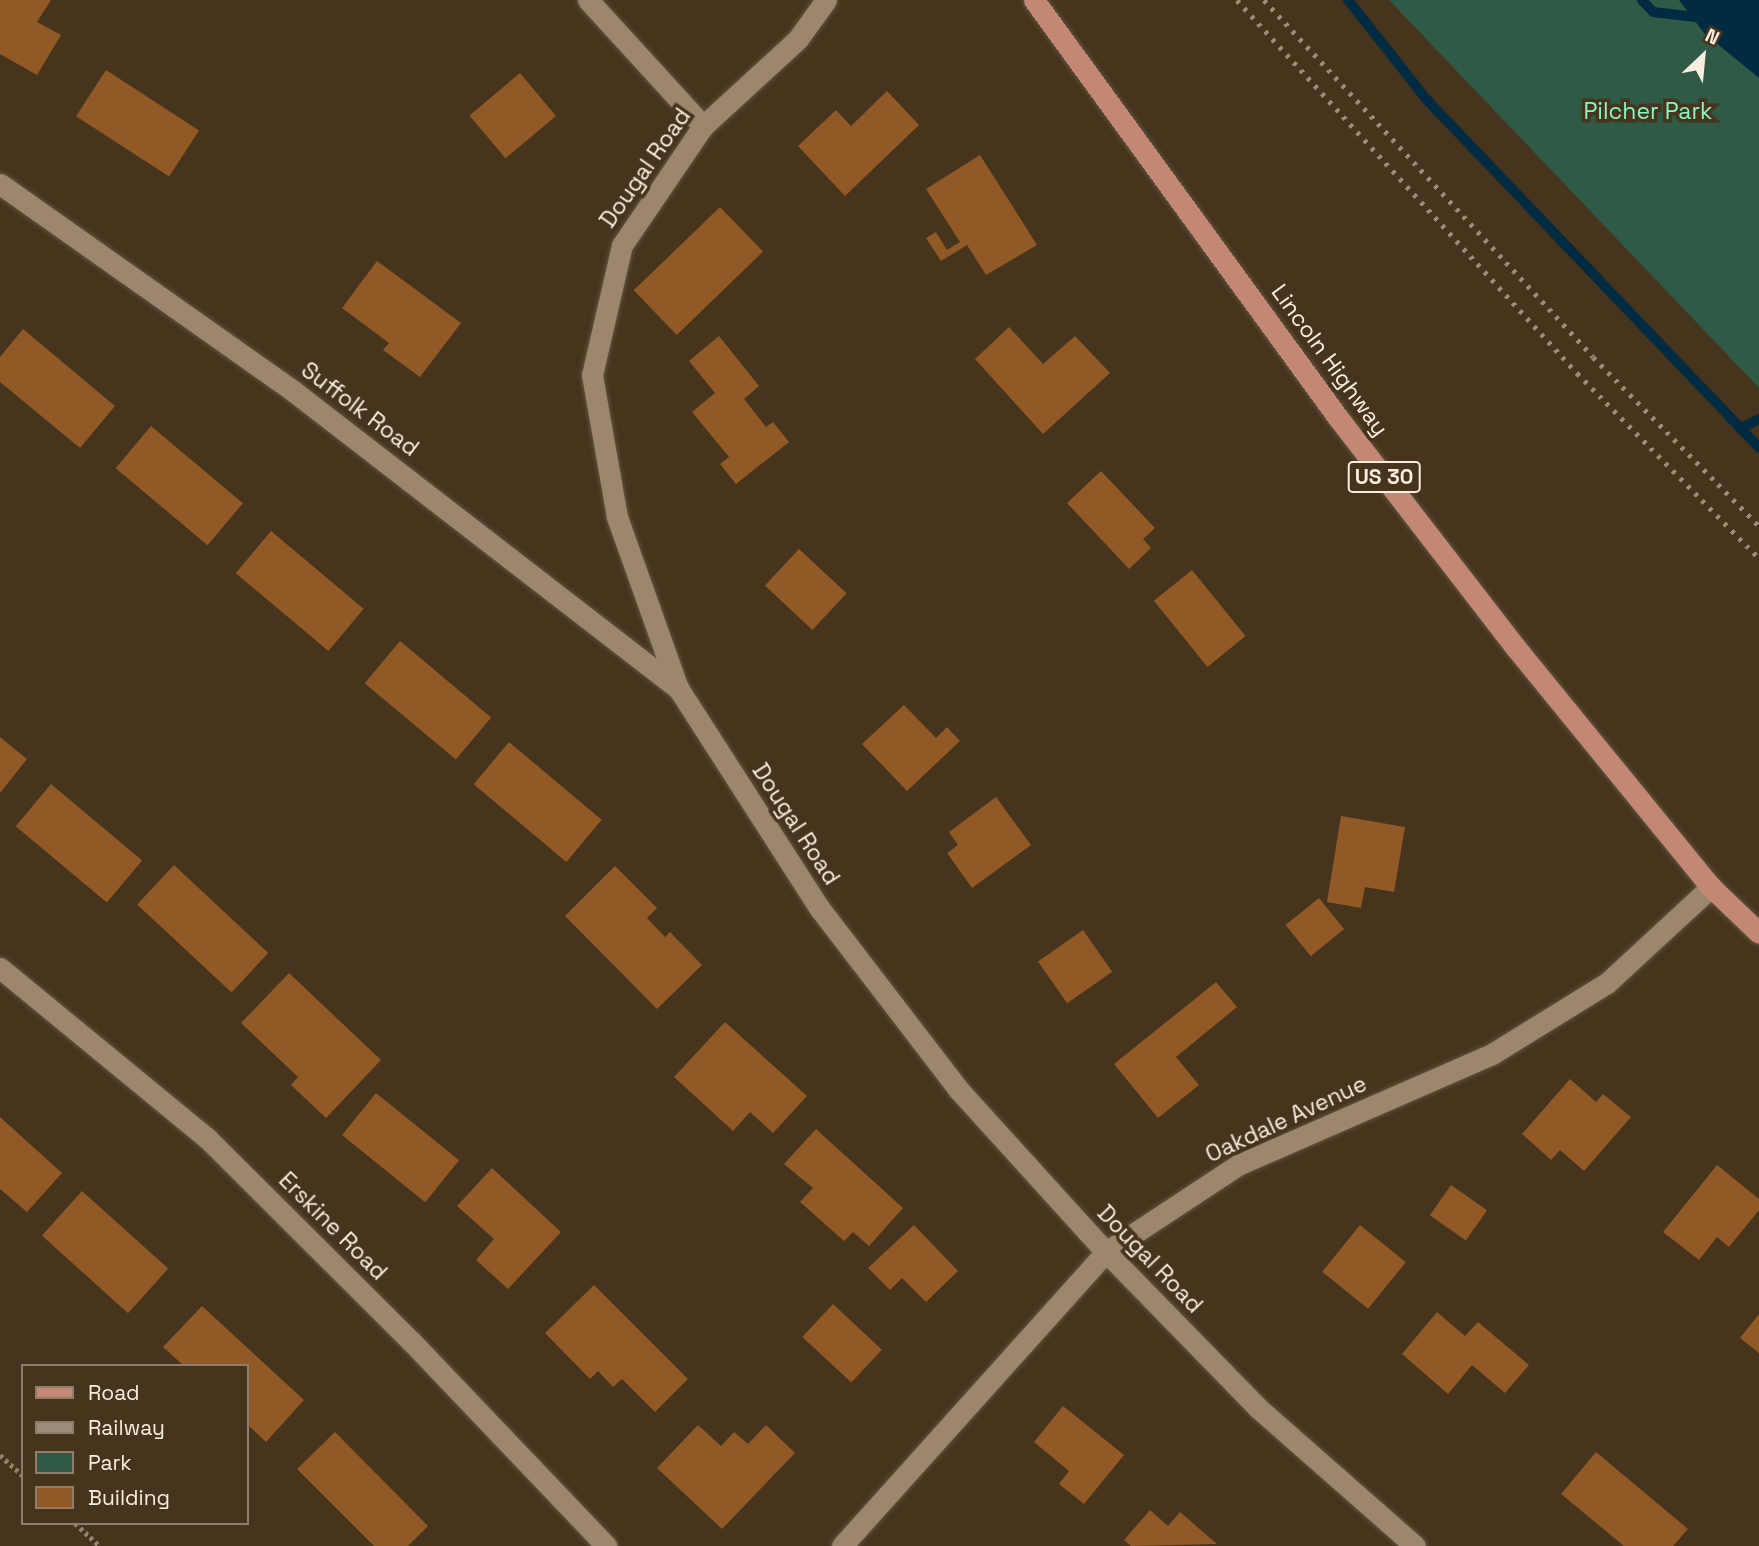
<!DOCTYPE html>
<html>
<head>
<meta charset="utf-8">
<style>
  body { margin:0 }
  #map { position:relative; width:1759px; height:1546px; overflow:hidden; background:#46341d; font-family:"Space Grotesk",sans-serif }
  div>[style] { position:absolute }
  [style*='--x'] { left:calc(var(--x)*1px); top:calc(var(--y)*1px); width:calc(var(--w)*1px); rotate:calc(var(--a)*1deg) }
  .green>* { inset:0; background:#2f5a46 }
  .water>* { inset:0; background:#012b40 }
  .stream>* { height:10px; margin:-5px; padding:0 5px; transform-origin:5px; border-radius:5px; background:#012b40 }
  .building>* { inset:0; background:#905926; transform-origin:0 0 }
  .path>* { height:4.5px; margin-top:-2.25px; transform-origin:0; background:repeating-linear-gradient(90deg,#92836f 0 3.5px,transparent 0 7px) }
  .roads { filter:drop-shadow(0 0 2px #61523e) drop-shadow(0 0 2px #61523e) }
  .minor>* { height:21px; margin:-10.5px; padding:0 10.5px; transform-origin:10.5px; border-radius:10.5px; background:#9c866d }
  .major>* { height:21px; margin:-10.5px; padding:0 10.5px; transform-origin:10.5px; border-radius:10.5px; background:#c28874 }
  .rail>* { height:5px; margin-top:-2.5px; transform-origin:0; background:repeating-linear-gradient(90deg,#9b8c79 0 3.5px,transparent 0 10.5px) }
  span { translate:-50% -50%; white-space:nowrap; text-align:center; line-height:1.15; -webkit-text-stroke:7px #46341d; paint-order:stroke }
  .shield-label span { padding:2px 5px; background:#46341d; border:2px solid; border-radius:5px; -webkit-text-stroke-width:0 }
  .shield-label { font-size:21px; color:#f9eddf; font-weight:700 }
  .park-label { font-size:23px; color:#86f6c2 }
  .street-label { font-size:23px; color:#f9eddf }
  .legend { position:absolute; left:21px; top:1364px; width:228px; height:161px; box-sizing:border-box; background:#46341d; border:2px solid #8e7e6b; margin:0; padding:9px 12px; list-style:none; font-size:21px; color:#f9eddf }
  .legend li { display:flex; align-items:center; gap:14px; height:35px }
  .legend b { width:35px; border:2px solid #8e7e6b }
  .north { position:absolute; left:1668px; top:21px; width:70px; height:70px; -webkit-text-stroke:5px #46341d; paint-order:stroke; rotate:26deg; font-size:19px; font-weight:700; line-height:28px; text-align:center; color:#f9eddf }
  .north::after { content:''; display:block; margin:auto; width:24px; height:32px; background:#f9eddf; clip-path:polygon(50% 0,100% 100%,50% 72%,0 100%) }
</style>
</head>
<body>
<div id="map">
  <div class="green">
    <i style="clip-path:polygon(1389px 0,1759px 0,1759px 388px)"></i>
  </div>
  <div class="water">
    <i style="clip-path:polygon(1679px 0,1759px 0,1759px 78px,1704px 33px)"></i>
  </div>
  <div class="stream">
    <i style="--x:1348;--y:0;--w:127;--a:51.7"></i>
    <i style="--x:1427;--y:100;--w:481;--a:46.3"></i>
    <i style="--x:1642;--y:0;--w:16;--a:47"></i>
    <i style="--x:1653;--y:12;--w:51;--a:6.7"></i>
    <i style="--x:1740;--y:429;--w:21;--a:-28"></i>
  </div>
  <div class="building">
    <i style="clip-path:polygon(0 0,51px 0,37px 22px,61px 35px,37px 75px,0 54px)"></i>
    <i style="left:106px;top:70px;width:111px;height:55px;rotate:33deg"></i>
    <i style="left:520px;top:73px;width:56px;height:66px;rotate:50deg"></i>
    <i style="clip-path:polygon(887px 91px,919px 125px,845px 196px,798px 146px,836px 110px,851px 126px)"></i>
    <i style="clip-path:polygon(980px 155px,1037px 245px,986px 275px,967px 245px,941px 261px,926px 238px,936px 232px,947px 250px,960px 242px,926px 189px)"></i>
    <i style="left:720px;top:207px;width:62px;height:120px;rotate:46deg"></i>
    <i style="clip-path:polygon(377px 261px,461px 323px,420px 377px,383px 350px,389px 343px,342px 308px)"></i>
    <i style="clip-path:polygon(1009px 327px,1043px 364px,1075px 336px,1110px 373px,1043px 434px,975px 359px)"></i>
    <i style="clip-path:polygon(23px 329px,115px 406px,80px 448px,0 382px,0 357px)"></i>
    <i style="clip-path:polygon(719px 336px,759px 386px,744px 399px,766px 427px,773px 422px,789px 442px,736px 484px,720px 464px,729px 457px,692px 412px,715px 393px,689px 361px)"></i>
    <i style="left:151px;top:426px;width:120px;height:55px;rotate:40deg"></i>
    <i style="clip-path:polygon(1101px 471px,1155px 528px,1143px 539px,1151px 548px,1129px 569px,1067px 503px)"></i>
    <i style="left:271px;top:531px;width:121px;height:55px;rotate:40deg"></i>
    <i style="left:799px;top:549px;width:65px;height:50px;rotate:43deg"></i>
    <i style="left:1192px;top:570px;width:85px;height:49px;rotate:51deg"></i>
    <i style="left:400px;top:641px;width:119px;height:55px;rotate:40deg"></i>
    <i style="clip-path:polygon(904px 705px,936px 738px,947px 727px,960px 741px,907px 791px,862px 744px)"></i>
    <i style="clip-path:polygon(0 737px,27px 759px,0 793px)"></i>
    <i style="left:509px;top:742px;width:121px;height:55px;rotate:40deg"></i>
    <i style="left:51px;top:784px;width:119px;height:55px;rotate:40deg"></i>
    <i style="clip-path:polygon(996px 797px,1031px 845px,972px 888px,947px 853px,958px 845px,949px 832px)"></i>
    <i style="clip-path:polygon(1341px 816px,1405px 827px,1394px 892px,1365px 887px,1361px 908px,1327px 902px)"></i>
    <i style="left:174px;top:865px;width:129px;height:54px;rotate:43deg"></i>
    <i style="clip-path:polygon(615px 866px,657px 908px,647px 918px,665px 937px,670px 932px,702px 965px,657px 1009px,565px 916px)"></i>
    <i style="left:1319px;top:898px;width:40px;height:43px;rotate:51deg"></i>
    <i style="left:1083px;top:930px;width:51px;height:55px;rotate:55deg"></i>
    <i style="clip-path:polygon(289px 973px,381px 1060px,326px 1118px,291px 1085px,298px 1077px,241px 1023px)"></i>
    <i style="clip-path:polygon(1216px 982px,1237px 1007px,1176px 1057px,1199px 1085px,1158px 1118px,1114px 1064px)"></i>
    <i style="clip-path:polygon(725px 1022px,807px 1096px,773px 1133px,750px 1112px,733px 1131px,674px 1077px)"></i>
    <i style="clip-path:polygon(1570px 1079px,1596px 1102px,1603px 1094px,1631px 1117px,1584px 1171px,1560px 1150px,1551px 1160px,1522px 1134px)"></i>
    <i style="left:376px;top:1093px;width:107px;height:54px;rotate:39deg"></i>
    <i style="clip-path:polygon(0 1117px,62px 1173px,27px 1212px,0 1189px)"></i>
    <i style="clip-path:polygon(816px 1129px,903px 1208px,869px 1246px,853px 1232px,844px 1241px,800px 1202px,813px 1188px,784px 1164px)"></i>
    <i style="clip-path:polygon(1717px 1165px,1759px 1199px,1759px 1210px,1729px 1247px,1717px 1237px,1699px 1260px,1663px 1232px)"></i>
    <i style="clip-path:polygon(492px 1168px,561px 1232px,508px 1289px,476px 1260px,494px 1239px,457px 1206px)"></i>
    <i style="left:1451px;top:1185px;width:44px;height:37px;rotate:35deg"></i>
    <i style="left:82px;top:1191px;width:116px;height:60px;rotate:42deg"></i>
    <i style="clip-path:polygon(914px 1225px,958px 1271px,926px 1302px,902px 1278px,890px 1290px,868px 1268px)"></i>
    <i style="left:1360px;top:1225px;width:59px;height:60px;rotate:39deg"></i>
    <i style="clip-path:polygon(594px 1285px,688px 1379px,655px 1412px,622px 1379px,613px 1387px,598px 1371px,590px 1379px,545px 1333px)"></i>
    <i style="left:833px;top:1304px;width:67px;height:45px;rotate:43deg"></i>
    <i style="clip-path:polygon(202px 1306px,304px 1400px,266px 1442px,247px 1424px,247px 1366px,184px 1366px,163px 1347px)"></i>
    <i style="clip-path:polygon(1437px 1312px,1465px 1336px,1478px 1322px,1529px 1365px,1505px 1393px,1472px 1365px,1448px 1394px,1402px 1354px)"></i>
    <i style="clip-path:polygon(1759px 1314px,1759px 1353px,1740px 1338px)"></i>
    <i style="clip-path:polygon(1063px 1406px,1124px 1455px,1084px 1504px,1059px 1484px,1069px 1471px,1034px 1442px)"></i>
    <i style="clip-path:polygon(698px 1425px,721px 1446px,734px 1432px,748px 1444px,766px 1425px,795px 1453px,722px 1529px,657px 1468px)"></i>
    <i style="clip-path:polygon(335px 1432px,428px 1526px,408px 1546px,374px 1546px,297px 1469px)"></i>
    <i style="clip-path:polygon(1596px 1452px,1688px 1529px,1673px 1546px,1624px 1546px,1561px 1494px)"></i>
    <i style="clip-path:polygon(1150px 1510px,1168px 1526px,1180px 1512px,1217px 1544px,1131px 1546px,1124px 1540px)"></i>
  </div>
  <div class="path">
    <i style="--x:0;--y:1455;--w:31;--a:42"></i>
    <i style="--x:75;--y:1523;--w:34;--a:43"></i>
  </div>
  <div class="roads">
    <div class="minor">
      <i style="--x:588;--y:0;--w:171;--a:47.6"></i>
      <i style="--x:826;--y:0;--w:48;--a:125.7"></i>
      <i style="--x:798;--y:39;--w:129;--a:137.5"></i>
      <i style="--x:703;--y:126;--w:144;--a:124.2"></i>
      <i style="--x:622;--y:245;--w:133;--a:103"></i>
      <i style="--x:592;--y:375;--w:144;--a:80"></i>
      <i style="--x:617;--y:517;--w:182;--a:70.4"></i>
      <i style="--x:678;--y:688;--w:263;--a:57.3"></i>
      <i style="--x:820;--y:909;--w:227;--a:52.5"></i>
      <i style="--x:958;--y:1089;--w:220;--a:47.8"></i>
      <i style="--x:1106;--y:1252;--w:216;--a:45.7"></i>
      <i style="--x:1257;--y:1407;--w:210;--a:41.3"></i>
      <i style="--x:0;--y:184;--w:357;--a:35.2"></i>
      <i style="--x:292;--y:390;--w:488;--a:37.7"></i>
      <i style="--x:0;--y:968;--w:268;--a:39.4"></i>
      <i style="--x:207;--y:1138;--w:289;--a:44.9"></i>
      <i style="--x:412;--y:1342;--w:282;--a:46.4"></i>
      <i style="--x:842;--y:1546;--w:395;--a:-48.1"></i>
      <i style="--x:1106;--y:1252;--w:158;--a:-33.4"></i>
      <i style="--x:1238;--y:1165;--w:277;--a:-23.6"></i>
      <i style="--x:1492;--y:1054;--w:135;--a:-31.7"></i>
      <i style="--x:1607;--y:983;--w:142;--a:-42.7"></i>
    </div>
    <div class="major">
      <i style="--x:1034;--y:0;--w:518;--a:53.95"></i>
      <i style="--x:1339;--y:419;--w:289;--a:52.3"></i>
      <i style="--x:1516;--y:648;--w:308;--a:50.8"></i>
      <i style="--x:1711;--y:887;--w:66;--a:43.8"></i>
    </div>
  </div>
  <div class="rail">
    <i style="--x:1237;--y:0;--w:505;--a:47.65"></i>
    <i style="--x:1577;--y:373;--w:260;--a:45.5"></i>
    <i style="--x:1264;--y:0;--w:485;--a:47.3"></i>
    <i style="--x:1593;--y:357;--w:237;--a:45.5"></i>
  </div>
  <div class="shield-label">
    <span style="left:1384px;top:477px">US 30</span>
  </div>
  <div class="park-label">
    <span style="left:1648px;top:111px">Pilcher Park</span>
  </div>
  <div class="street-label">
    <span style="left:645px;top:168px;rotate:-55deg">Dougal Road</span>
    <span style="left:1330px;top:360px;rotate:54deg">Lincoln Highway</span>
    <span style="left:360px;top:409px;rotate:37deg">Suffolk Road</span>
    <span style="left:796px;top:824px;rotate:57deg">Dougal Road</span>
    <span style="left:1286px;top:1119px;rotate:-25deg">Oakdale Avenue</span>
    <span style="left:333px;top:1226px;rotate:45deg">Erskine Road</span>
    <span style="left:1150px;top:1259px;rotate:46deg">Dougal Road</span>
  </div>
  <ul class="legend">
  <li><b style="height:9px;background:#c28874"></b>Road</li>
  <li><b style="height:9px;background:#9b8c79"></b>Railway</li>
  <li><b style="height:19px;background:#2f5a46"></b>Park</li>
  <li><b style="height:19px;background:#905926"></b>Building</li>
  </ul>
  <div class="north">N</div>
</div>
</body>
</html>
